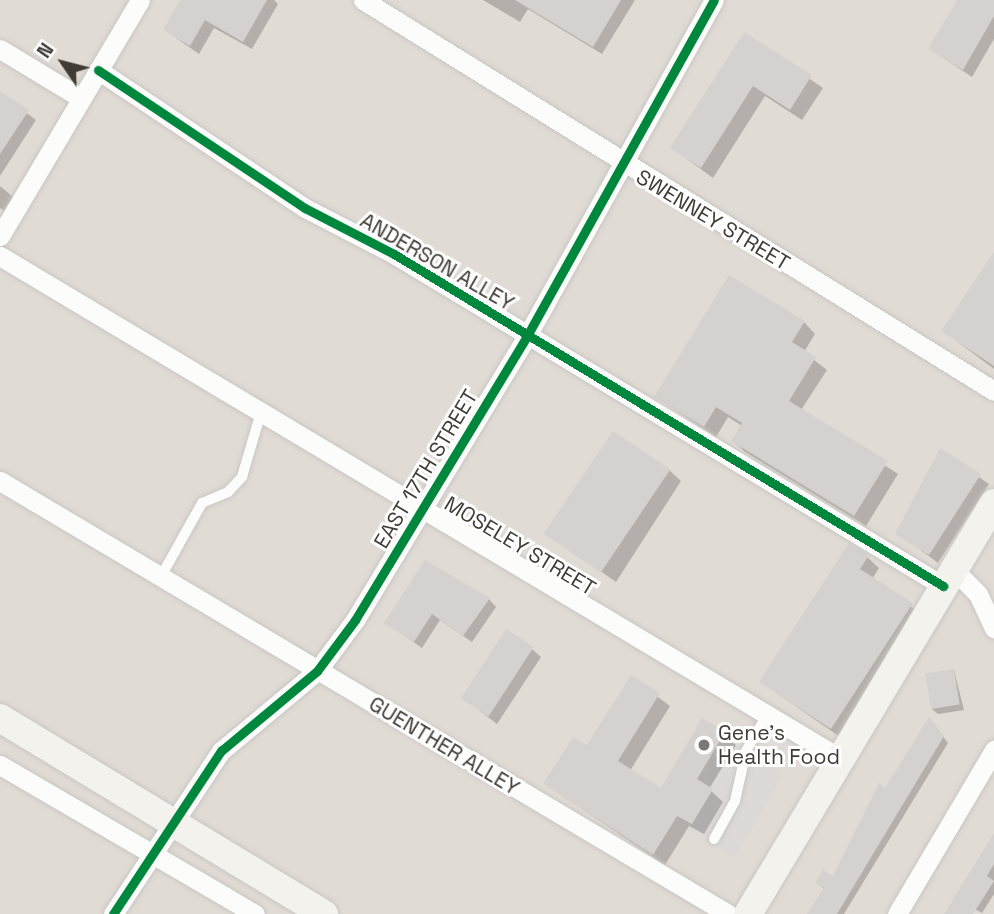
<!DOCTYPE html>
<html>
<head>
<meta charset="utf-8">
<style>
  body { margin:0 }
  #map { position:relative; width:994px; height:914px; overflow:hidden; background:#edeae7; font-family:"Space Grotesk",sans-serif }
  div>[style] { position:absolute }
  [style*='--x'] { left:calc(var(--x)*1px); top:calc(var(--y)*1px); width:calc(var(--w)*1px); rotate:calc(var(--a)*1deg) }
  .residential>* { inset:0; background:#e1dbd5; transform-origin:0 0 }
  .parking>* { inset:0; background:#dcd9d7 }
  .shadow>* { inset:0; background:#0003 }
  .building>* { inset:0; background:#d5d1ce; transform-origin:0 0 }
  .roads { filter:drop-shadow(0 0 2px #c9c6c3) drop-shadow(0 0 2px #c9c6c3) }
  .lane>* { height:10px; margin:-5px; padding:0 5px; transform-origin:5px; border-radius:5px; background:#fcfcfb }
  .street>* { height:19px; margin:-9.5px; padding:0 9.5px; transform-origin:9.5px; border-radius:9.5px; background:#fcfcfb }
  .secondary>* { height:28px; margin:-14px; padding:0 14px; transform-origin:14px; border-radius:14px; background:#f4f2ed }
  .cycleway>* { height:9px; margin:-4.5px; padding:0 4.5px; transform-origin:4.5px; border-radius:4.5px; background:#00873e }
  .dots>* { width:19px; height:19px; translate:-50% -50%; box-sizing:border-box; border:4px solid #fff; border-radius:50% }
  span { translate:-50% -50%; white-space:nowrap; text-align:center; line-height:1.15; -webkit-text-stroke:6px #fff; paint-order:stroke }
  .street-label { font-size:21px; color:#413b35 }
  .poi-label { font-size:21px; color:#413b35 }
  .left { translate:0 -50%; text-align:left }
  .north { position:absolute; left:28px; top:28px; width:70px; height:70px; -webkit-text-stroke:5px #fff; paint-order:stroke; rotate:305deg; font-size:19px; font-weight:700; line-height:28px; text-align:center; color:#413b35 }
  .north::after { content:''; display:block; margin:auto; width:24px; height:32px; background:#413b35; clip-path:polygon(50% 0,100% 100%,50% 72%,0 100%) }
</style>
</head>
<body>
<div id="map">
  <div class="residential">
    <i style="left:0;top:0;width:994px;height:914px"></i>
  </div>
  <div class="parking">
    <i style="clip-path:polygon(725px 739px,784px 774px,735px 857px,689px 830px,714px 788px,701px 780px)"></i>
  </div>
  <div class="shadow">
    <i style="clip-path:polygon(182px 0,274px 0,278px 4px,252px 49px,214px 28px,199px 54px,165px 30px)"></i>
    <i style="clip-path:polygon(483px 0,635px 0,602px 54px,528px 9px,520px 22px)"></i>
    <i style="clip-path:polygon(959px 0,994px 1px,994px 39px,972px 77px,930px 49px)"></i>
    <i style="clip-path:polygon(745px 34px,823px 88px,802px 120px,765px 96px,713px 178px,672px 148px)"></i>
    <i style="clip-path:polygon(0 93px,36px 120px,0 176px)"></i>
    <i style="clip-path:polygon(0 186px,13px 197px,4px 211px,0 208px)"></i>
    <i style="clip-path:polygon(994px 255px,994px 369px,943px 331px)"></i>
    <i style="clip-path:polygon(804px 322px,815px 334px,804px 352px,827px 370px,801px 410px,898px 474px,866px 526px,745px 452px,733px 440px,742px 426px,728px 417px,716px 437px,656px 397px)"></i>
    <i style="clip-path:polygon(941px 450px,989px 484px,938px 563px,898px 533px)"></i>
    <i style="clip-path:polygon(669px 470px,681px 481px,616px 582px,548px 534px)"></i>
    <i style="clip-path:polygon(867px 557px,879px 568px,872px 579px,923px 615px,843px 739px,761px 682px)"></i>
    <i style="clip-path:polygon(489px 599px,496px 607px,472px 642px,440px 620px,422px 648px,386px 623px)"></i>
    <i style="clip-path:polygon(532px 649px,541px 657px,497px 724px,463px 698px)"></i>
    <i style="clip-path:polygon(954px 670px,964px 710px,938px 714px,932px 709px)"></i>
    <i style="clip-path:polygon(632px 678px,670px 706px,630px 771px,661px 790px,703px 721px,736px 745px,709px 789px,723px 802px,704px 834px,689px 826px,665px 865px,545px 784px,588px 748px)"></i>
    <i style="clip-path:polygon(934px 725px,948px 743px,844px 914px,809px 914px,825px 890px,817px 883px,833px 878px)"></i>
    <i style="clip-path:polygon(994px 835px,994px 894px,982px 913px,962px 902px)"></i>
  </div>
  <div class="building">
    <i style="clip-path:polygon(180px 0,267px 0,243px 42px,205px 20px,190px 46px,163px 30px)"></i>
    <i style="clip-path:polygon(515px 0,621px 0,593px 47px)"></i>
    <i style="clip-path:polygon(957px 0,994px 0,994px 16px,963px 70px,928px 49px)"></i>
    <i style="clip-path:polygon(744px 32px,812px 75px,790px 110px,753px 86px,701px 168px,670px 148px)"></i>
    <i style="clip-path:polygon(0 91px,29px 110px,0 154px)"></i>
    <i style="clip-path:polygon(994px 252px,994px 366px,941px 331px)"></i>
    <i style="clip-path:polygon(729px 275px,805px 321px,792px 342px,816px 357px,789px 401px,888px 461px,854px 516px,731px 441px,742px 423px,716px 407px,704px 427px,654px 397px)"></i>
    <i style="left:613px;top:431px;width:69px;height:124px;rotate:34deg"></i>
    <i style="clip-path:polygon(940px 448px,981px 474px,929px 555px,895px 534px)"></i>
    <i style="clip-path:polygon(849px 543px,869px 555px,860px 569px,913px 603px,831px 729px,759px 682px)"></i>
    <i style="clip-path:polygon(425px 560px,490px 598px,463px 636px,432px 614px,414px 642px,384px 623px)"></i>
    <i style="left:506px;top:629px;width:33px;height:83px;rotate:33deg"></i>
    <i style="left:954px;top:669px;width:36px;height:29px;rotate:81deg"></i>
    <i style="clip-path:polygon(631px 675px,660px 693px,618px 761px,661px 788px,702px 718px,725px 732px,697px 779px,713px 789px,692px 824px,677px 816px,653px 855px,543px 784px,573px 737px,587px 745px)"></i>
    <i style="clip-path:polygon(929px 717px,944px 736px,837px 914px,807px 914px,824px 888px,815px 883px,823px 870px,833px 876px,879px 783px,885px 788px)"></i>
    <i style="clip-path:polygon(994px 833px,994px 864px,987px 876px,994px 881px,973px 914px,944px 914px)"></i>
  </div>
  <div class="roads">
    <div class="lane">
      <i style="--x:159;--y:580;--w:88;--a:-60.8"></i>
      <i style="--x:202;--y:503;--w:28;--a:-23"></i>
      <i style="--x:228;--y:492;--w:21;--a:-47"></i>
      <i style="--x:242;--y:477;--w:68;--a:-73.7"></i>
      <i style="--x:714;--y:839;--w:43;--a:-61.1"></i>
      <i style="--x:735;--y:801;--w:51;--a:-77.6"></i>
      <i style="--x:746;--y:751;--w:42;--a:-59.7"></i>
    </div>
    <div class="street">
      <i style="--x:363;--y:0;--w:742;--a:31.78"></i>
      <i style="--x:0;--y:49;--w:95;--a:31.2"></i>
      <i style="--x:98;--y:70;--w:249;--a:33.7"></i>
      <i style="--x:305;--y:208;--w:100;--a:27.3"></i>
      <i style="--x:394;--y:254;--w:642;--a:31.16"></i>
      <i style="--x:0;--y:236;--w:274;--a:-59.3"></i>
      <i style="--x:0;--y:256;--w:980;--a:30.88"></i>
      <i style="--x:0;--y:481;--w:847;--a:30.74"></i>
      <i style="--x:953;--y:569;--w:35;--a:45"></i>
      <i style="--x:978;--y:594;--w:38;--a:65"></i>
      <i style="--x:0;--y:765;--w:295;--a:30.3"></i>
      <i style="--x:113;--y:914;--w:196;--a:-56.5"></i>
      <i style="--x:221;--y:751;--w:125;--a:-39.8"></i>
      <i style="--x:317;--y:671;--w:64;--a:-53.3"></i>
      <i style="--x:355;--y:620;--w:334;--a:-58.8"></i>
      <i style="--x:528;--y:334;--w:382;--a:-60.9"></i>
      <i style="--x:897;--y:914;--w:191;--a:-59.4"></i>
    </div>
    <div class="secondary">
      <i style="--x:0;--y:718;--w:379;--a:31.2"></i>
      <i style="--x:748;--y:914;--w:479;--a:-59.1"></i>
    </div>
  </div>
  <div class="cycleway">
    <i style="--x:98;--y:70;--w:249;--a:33.7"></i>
    <i style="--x:305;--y:208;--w:100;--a:27.3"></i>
    <i style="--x:394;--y:254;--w:642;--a:31.16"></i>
    <i style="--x:113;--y:914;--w:196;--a:-56.5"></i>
    <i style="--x:221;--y:751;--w:125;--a:-39.8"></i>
    <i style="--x:317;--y:671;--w:64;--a:-53.3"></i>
    <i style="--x:355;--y:620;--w:334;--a:-58.8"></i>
    <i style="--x:528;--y:334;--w:382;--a:-60.9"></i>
  </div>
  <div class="dots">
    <i style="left:704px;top:745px;background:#7d7873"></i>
  </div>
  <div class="street-label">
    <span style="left:713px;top:220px;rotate:31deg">SWENNEY STREET</span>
    <span style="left:437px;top:262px;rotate:30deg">ANDERSON ALLEY</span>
    <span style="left:426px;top:469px;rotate:-59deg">EAST 17TH STREET</span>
    <span style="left:520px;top:546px;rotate:31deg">MOSELEY STREET</span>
    <span style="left:444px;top:746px;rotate:31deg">GUENTHER ALLEY</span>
  </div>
  <div class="poi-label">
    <span class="left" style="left:718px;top:745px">Gene's<br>Health Food</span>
  </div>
  <div class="north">N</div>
</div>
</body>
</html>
